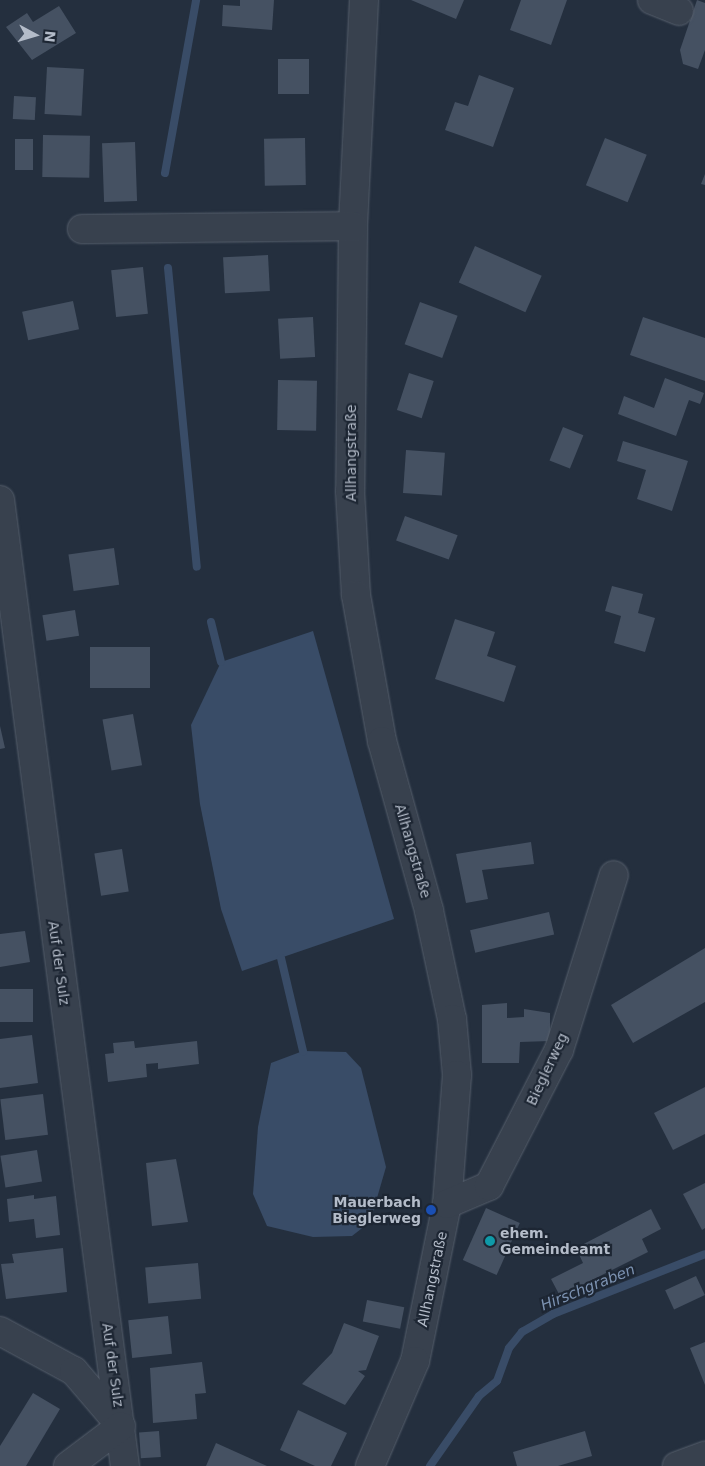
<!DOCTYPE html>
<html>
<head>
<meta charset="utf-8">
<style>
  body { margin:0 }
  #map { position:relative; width:705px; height:1466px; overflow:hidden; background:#242f3e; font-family:"DejaVu Sans",sans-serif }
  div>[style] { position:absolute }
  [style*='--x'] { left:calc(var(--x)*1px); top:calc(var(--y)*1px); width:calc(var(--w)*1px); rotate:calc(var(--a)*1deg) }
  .water>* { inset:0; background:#394c67 }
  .stream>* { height:8px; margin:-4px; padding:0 4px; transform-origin:4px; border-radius:4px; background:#394c67 }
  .building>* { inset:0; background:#455162; transform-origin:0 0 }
  .roads { filter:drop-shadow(0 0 1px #565f6c) drop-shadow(0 0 1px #565f6c) }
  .minor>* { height:28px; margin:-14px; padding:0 14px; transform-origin:14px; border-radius:14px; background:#38414e }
  .dots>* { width:14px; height:14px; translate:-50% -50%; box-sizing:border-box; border:2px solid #1d2633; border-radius:50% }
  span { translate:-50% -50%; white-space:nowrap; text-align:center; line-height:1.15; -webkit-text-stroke:4.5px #1d2633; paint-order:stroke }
  .street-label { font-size:14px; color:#b4bcc9 }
  .poi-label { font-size:14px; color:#b4bcc9; font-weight:700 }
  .right { translate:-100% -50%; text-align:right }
  .left { translate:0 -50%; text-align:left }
  .water-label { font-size:15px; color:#7c92b1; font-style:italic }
  .north { position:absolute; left:10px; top:10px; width:50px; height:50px; -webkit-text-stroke:4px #1d2633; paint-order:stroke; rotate:96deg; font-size:14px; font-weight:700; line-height:20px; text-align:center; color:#b4bcc9 }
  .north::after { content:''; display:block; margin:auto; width:18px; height:22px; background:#b4bcc9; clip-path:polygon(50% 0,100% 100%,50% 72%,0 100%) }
</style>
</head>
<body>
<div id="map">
  <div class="water">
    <i style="clip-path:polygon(313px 631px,394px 919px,242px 971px,221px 909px,200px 804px,191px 725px,221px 662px)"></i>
    <i style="clip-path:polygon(303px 1051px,346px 1052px,361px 1068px,386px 1167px,370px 1222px,352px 1236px,313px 1237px,267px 1226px,253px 1194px,258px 1127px,271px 1063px)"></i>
  </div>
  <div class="stream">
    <i style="--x:165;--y:173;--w:176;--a:-79.8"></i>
    <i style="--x:168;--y:268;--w:300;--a:84.5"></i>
    <i style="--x:211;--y:622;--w:41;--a:76"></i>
    <i style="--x:281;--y:958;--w:96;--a:76.7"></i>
    <i style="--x:430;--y:1466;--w:85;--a:-55"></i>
    <i style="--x:479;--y:1396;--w:23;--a:-40"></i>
    <i style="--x:497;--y:1381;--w:35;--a:-70"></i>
    <i style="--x:509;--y:1348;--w:21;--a:-51"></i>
    <i style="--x:522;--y:1332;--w:36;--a:-30"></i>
    <i style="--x:553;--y:1314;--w:163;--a:-21.5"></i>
  </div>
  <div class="building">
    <i style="clip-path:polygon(240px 0,274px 0,272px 30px,222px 26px,223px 5px,240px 6px)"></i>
    <i style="clip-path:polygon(411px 0,464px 0,456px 19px)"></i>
    <i style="clip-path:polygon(521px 0,567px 0,551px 45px,510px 30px)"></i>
    <i style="clip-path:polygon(697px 0,705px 3px,705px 50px,698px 69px,683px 64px,680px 50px)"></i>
    <i style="clip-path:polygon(59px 6px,76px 33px,32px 60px,6px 27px,27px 13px,33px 22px)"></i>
    <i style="left:278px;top:59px;width:31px;height:35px"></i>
    <i style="left:47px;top:67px;width:37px;height:47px;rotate:3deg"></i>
    <i style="clip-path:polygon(479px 75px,514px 88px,493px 147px,445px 130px,455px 102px,468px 106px)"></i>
    <i style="left:14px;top:96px;width:22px;height:23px;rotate:3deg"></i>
    <i style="left:43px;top:135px;width:47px;height:42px;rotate:1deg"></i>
    <i style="left:305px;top:138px;width:47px;height:41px;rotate:89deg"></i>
    <i style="left:605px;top:138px;width:45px;height:51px;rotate:22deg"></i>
    <i style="left:15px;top:139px;width:18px;height:31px"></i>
    <i style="left:135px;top:142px;width:59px;height:33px;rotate:88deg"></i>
    <i style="clip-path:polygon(705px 174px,705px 185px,701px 184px)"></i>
    <i style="left:475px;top:246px;width:73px;height:40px;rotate:24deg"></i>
    <i style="left:268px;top:255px;width:36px;height:45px;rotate:87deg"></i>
    <i style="left:143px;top:267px;width:47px;height:32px;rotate:84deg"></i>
    <i style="left:73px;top:301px;width:29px;height:52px;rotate:78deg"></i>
    <i style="left:420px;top:302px;width:40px;height:45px;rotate:20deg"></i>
    <i style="left:313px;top:317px;width:40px;height:35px;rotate:87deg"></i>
    <i style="clip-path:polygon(643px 317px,705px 338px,705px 381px,630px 355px)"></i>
    <i style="left:409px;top:373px;width:26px;height:39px;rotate:18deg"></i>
    <i style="clip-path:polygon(665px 378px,704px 393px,700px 404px,689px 400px,676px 436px,618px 414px,624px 396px,654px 408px)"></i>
    <i style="left:278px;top:380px;width:39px;height:50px;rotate:1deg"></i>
    <i style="left:563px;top:427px;width:22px;height:36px;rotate:22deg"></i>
    <i style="clip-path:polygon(623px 441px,688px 461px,672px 511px,637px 499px,646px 470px,617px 461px)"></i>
    <i style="left:406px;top:450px;width:39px;height:43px;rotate:4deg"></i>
    <i style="left:405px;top:516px;width:56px;height:26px;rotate:20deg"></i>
    <i style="left:114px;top:548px;width:37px;height:46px;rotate:82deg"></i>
    <i style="clip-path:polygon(612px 586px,643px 594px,638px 613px,655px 618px,645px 652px,614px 643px,621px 616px,605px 611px)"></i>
    <i style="left:75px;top:610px;width:26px;height:33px;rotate:81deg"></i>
    <i style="clip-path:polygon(455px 619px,495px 632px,487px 656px,516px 666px,504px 702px,435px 679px)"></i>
    <i style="left:150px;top:647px;width:41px;height:60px;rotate:90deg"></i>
    <i style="left:133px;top:714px;width:52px;height:31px;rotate:80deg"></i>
    <i style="clip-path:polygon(0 726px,5px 748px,0 749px)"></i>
    <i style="clip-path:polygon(531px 842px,534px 864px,482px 870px,488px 899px,466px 903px,456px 854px)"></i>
    <i style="left:122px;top:849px;width:43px;height:28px;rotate:81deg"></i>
    <i style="left:549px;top:912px;width:23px;height:81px;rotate:77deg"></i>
    <i style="clip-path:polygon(25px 931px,30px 962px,0 967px,0 934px)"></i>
    <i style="clip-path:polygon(705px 948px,705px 1002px,633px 1043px,611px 1005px)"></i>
    <i style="left:33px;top:989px;width:33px;height:33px;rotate:90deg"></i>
    <i style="clip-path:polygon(507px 1003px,507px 1018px,524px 1017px,524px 1009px,550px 1013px,550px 1041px,520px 1042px,519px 1063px,482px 1063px,482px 1005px)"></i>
    <i style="clip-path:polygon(32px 1035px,38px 1083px,0 1088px,0 1039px)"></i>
    <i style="clip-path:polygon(134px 1041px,135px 1048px,197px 1041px,199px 1064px,158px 1069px,158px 1063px,146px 1064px,147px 1077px,108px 1082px,105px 1054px,114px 1053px,113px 1043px)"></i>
    <i style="clip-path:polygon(705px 1087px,705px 1134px,673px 1150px,654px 1113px)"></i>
    <i style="left:43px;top:1094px;width:41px;height:43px;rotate:83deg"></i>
    <i style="left:37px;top:1150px;width:32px;height:37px;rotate:81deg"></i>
    <i style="clip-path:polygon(176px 1159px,188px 1222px,152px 1226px,146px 1163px)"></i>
    <i style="clip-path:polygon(705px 1183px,705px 1228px,702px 1230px,683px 1194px)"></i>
    <i style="clip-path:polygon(34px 1195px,34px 1199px,56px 1196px,60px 1235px,36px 1238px,34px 1219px,9px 1222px,7px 1199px)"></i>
    <i style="left:486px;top:1208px;width:37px;height:57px;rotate:24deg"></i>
    <i style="clip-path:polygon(651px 1209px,661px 1229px,642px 1239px,648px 1252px,560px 1296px,551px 1279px,583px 1263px,576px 1248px)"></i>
    <i style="clip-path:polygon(63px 1248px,67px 1292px,6px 1299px,1px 1264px,14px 1263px,12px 1254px)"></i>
    <i style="left:198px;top:1263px;width:36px;height:53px;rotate:85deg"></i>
    <i style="left:696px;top:1276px;width:21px;height:34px;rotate:65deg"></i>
    <i style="left:367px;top:1300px;width:38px;height:22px;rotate:11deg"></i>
    <i style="left:168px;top:1316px;width:38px;height:40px;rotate:84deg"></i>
    <i style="clip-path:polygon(344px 1323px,379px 1336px,366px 1370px,358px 1371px,365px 1376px,345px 1405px,302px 1384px,332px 1353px)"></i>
    <i style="clip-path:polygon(705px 1342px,705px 1385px,690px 1348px)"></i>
    <i style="clip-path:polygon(202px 1362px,206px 1393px,195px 1394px,197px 1419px,153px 1423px,150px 1368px)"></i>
    <i style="clip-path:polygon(33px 1393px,60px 1409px,26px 1466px,0 1466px,0 1446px)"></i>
    <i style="clip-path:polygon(298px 1410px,347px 1433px,331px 1466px,315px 1466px,280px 1450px)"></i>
    <i style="left:159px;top:1431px;width:26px;height:20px;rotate:86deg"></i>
    <i style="clip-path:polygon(585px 1431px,592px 1456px,558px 1466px,517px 1466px,513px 1452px)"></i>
    <i style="clip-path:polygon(216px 1443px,267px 1466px,206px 1466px)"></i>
  </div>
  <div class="roads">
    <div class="minor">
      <i style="--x:364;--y:0;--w:226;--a:92.8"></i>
      <i style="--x:353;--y:226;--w:265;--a:90.6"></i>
      <i style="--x:350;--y:491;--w:104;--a:86.7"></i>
      <i style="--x:356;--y:595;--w:148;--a:79.9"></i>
      <i style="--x:382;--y:741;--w:176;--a:74.5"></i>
      <i style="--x:429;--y:911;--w:110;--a:78"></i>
      <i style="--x:452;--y:1019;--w:56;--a:84.9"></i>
      <i style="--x:457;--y:1075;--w:129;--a:94.4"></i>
      <i style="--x:447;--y:1204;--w:160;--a:101.5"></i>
      <i style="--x:415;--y:1361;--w:114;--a:113.2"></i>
      <i style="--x:652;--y:0;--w:29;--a:22"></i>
      <i style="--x:82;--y:229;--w:271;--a:-0.6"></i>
      <i style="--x:0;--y:500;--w:974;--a:82.63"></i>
      <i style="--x:447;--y:1204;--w:46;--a:-23.2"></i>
      <i style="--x:489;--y:1186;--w:153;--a:-62.8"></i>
      <i style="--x:559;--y:1050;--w:183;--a:-72.6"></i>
      <i style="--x:0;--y:1331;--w:84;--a:28.4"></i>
      <i style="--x:74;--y:1371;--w:72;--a:49.5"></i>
      <i style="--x:68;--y:1466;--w:66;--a:-37"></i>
      <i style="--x:677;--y:1466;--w:30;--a:-20"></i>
    </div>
  </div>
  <div class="dots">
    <i style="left:431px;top:1210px;background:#1a4fb4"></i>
    <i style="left:490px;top:1241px;background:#0f9aa8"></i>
  </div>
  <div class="street-label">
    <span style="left:351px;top:453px;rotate:-90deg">Allhangstraße</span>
    <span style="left:413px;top:851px;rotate:74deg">Allhangstraße</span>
    <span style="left:59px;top:963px;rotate:82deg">Auf der Sulz</span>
    <span style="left:547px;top:1069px;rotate:-65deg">Bieglerweg</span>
    <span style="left:432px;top:1279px;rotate:-78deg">Allhangstraße</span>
    <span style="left:113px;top:1365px;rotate:82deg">Auf der Sulz</span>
  </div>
  <div class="poi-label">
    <span class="right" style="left:421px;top:1210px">Mauerbach<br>Bieglerweg</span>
    <span class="left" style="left:500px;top:1241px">ehem.<br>Gemeindeamt</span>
  </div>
  <div class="water-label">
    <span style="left:588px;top:1288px;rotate:-22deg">Hirschgraben</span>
  </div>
  <div class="north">N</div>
</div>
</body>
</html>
